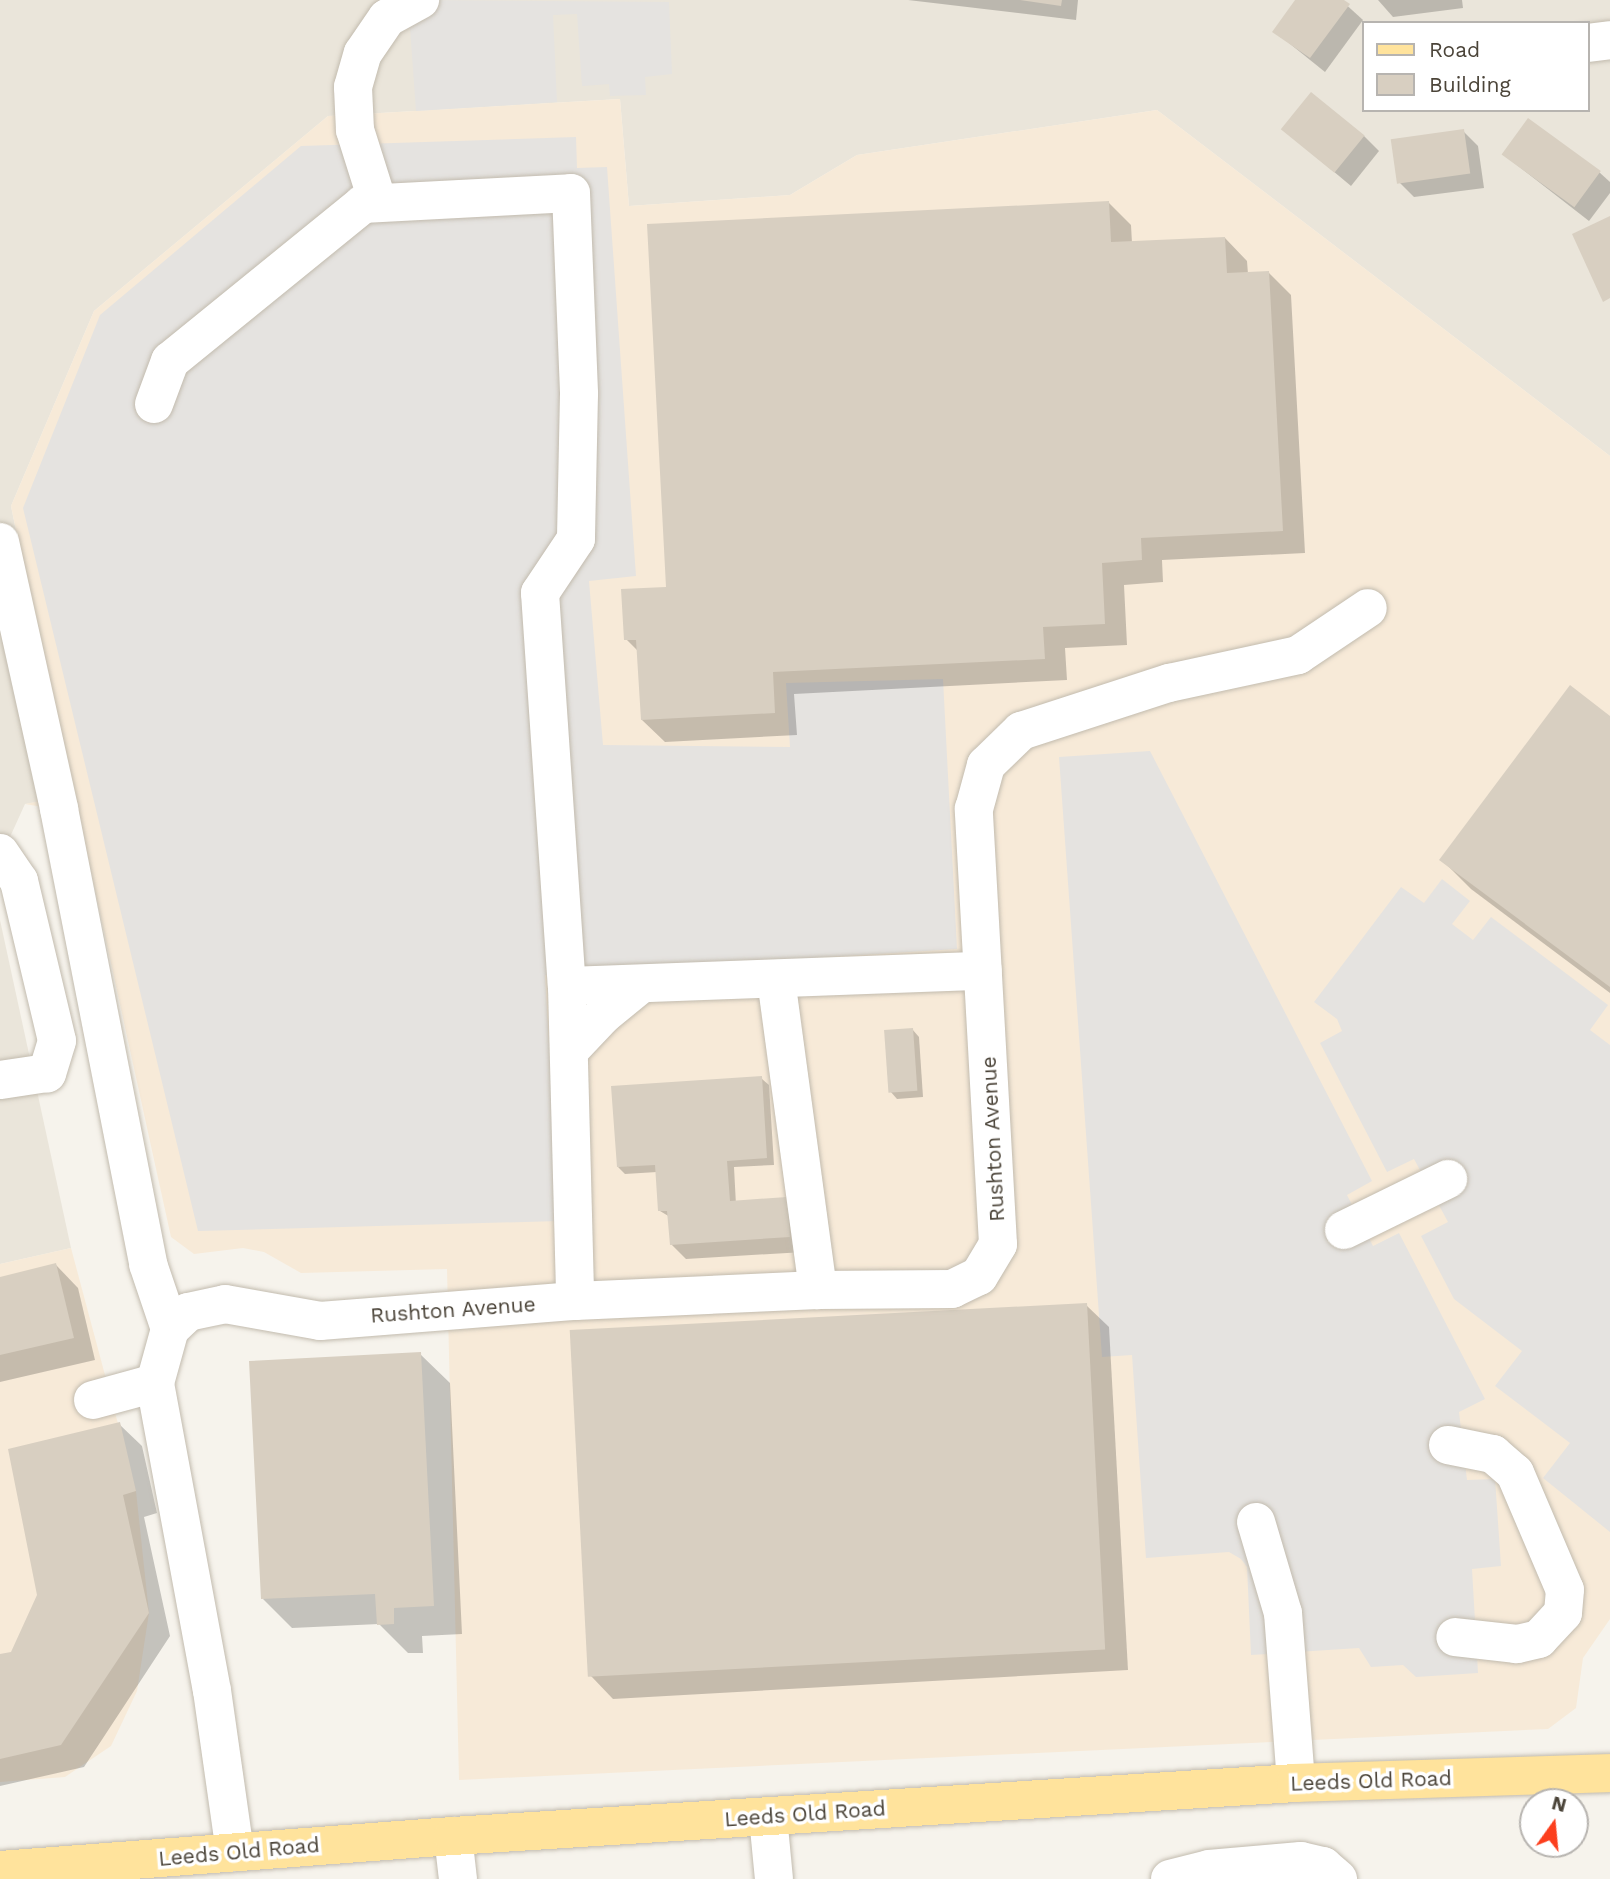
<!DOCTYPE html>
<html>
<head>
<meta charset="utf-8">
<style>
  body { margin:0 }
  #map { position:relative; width:1610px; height:1879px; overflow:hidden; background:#f6f3ec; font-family:"Work Sans",sans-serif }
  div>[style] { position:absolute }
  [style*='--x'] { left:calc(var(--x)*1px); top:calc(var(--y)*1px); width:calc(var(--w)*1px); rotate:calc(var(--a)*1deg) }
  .residential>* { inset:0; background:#eae5da }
  .commercial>* { inset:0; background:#f7ead8 }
  .parking>* { inset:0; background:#e5e3e0 }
  .shadow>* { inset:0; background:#0003 }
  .building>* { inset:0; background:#d8cfc1; transform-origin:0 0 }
  .roads { filter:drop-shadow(0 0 2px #c2bbae) drop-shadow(0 0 2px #c2bbae) }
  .minor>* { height:38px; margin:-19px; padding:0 19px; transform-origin:19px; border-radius:19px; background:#fff }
  .major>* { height:38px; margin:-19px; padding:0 19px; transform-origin:19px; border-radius:19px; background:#ffe39c }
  span { translate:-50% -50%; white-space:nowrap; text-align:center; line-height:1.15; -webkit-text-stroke:7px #fff; paint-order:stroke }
  .street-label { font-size:21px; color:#4b4439 }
  .legend { position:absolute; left:1362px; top:21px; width:228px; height:91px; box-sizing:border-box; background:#fff; border:2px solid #b7b4b0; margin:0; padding:9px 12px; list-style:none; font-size:21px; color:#4b4439 }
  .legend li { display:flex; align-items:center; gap:14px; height:35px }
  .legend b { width:35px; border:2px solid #b7b4b0 }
  .north { position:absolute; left:1519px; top:1788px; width:70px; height:70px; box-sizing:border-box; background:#fff; border:2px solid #b7b4b0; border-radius:50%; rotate:15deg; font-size:19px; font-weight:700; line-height:28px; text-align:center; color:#4b4439 }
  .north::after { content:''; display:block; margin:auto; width:24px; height:32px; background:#fc3f1d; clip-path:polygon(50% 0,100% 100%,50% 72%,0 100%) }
</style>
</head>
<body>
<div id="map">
  <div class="residential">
    <i style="clip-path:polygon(evenodd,0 0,1610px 0,1610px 456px,1157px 110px,857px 155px,790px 195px,629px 206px,620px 99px,328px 116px,94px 311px,11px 506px,70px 796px,25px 804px,0 859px,0 0,1363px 23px,1587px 23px,1587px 110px,1363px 110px,1363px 23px)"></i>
    <i style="clip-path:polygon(0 920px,71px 1248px,0 1264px)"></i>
  </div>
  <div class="commercial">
    <i style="clip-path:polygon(620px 99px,629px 206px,790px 195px,857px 155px,1157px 110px,1610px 456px,1610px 1619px,1583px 1658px,1576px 1708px,1548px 1729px,459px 1780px,447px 1269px,301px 1273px,264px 1252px,243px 1248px,194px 1254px,171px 1237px,78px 813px,25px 804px,70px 795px,11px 506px,94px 311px,328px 116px)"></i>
    <i style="clip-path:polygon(71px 1248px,136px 1491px,149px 1613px,137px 1691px,111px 1746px,65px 1777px,0 1782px,0 1264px)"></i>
  </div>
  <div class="parking">
    <i style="clip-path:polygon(408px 0,669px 2px,672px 74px,645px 77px,646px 95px,610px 96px,609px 84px,582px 86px,577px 14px,553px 15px,557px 102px,416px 111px)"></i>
    <i style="clip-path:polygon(576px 137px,577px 168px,607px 167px,636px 576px,589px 581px,603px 745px,790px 747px,786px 683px,943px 679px,957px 949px,545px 975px,559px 1221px,198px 1231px,23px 508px,100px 315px,301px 146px)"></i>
    <i style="clip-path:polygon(1150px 751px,1372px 1181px,1347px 1195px,1373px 1246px,1399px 1233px,1485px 1399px,1459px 1412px,1467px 1480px,1495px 1479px,1496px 1493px,1501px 1566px,1472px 1569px,1478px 1673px,1416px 1677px,1403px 1665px,1371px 1667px,1359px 1648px,1251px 1655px,1247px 1567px,1241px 1559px,1229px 1552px,1146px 1558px,1132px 1355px,1102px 1357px,1059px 757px)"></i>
    <i style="clip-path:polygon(1442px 879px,1470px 901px,1452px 924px,1473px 940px,1491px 917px,1608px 1005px,1590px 1030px,1610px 1045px,1610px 1532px,1543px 1478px,1570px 1443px,1495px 1386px,1522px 1351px,1454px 1299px,1421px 1236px,1448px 1222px,1414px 1159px,1387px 1172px,1320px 1043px,1342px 1031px,1337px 1019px,1314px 1002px,1349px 956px,1401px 887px,1424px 903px)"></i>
  </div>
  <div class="shadow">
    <i style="clip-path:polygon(908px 0,1078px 0,1076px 20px)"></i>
    <i style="clip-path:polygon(1297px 0,1341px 0,1363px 20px,1325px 72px,1274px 31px)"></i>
    <i style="clip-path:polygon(1462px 0,1463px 8px,1393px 17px,1378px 0)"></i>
    <i style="clip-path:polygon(1284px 130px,1364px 136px,1379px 151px,1351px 186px)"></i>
    <i style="clip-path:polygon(1463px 131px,1478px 146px,1484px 188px,1414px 197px,1399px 182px)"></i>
    <i style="clip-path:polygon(1504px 155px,1599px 172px,1610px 182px,1610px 193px,1589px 221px)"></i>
    <i style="clip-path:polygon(1108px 202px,1131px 225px,1132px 243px,1225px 238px,1247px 261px,1248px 274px,1269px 273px,1291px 295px,1305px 553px,1162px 560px,1163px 582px,1124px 585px,1127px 645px,1065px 648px,1067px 680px,794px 694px,797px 735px,665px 742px,642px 720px,639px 652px,626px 639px,668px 589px)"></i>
    <i style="clip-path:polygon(1610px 718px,1610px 993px,1471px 889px,1442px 860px)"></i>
    <i style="clip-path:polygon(912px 1029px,919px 1037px,923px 1097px,897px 1099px,890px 1091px)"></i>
    <i style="clip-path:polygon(761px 1078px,769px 1085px,774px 1165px,734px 1167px,736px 1205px,786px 1199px,804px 1252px,686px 1259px,671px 1244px,670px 1217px,660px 1211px,657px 1172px,625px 1174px,618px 1167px)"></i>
    <i style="clip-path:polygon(56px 1265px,78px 1288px,95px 1360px,0 1382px,0 1278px)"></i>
    <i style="clip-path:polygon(1086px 1305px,1109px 1327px,1128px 1670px,613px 1699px,591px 1676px)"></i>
    <i style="clip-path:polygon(420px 1354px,450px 1383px,462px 1634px,422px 1636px,423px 1653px,408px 1653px,379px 1624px,292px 1628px,263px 1599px)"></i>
    <i style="clip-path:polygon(119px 1424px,142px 1446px,157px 1513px,144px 1517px,170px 1636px,84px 1767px,0 1786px,0 1656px,12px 1653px)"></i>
  </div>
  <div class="building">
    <i style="clip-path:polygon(1020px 0,1062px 0,1061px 6px)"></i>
    <i style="clip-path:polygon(1295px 0,1344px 0,1350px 4px,1310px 58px,1272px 32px)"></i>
    <i style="left:1311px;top:92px;width:69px;height:48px;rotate:39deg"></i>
    <i style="left:1528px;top:118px;width:90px;height:45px;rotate:36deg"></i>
    <i style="left:1464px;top:129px;width:45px;height:74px;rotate:82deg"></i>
    <i style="clip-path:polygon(1109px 201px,1111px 242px,1225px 237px,1227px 273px,1269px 271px,1283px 531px,1141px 538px,1142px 560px,1102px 563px,1105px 624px,1043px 627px,1045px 659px,773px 672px,775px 713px,641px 720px,636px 640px,624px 640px,621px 589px,666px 587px,647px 224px)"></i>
    <i style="clip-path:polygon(1610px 216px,1610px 298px,1603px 302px,1572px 234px)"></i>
    <i style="clip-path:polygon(1570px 685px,1610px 716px,1610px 987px,1439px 860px)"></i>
    <i style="left:913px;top:1028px;width:63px;height:29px;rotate:86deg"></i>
    <i style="clip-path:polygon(762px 1076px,767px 1158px,727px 1161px,730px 1201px,787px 1197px,790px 1237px,670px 1245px,667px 1211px,658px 1211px,655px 1165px,617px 1167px,611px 1086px)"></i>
    <i style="clip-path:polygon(56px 1263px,74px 1338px,0 1355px,0 1277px)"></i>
    <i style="left:1087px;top:1303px;width:347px;height:518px;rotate:87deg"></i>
    <i style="clip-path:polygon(421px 1352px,434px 1606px,394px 1608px,394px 1624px,377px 1625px,375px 1594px,261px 1599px,249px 1361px)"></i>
    <i style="clip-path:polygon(120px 1422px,136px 1491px,123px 1495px,149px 1613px,61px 1745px,0 1759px,0 1654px,11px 1652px,37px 1595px,8px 1449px)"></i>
  </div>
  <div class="roads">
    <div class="minor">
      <i style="--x:1587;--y:43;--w:23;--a:-7"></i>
      <i style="--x:378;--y:203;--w:77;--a:-107.5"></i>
      <i style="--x:355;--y:130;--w:43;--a:-92.7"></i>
      <i style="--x:353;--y:87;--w:35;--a:-74"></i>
      <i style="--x:363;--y:53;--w:42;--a:-55.6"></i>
      <i style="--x:387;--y:18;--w:38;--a:-29"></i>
      <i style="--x:154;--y:404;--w:46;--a:-69.6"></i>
      <i style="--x:170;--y:361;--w:249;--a:-39.1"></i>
      <i style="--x:363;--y:204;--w:208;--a:-3"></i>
      <i style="--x:571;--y:193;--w:201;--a:87.7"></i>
      <i style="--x:579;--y:394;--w:145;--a:91.2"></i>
      <i style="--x:576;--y:539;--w:65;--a:123.7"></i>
      <i style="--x:540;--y:593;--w:394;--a:86.1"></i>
      <i style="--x:567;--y:986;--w:315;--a:88.5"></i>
      <i style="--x:0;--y:542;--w:273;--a:77.5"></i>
      <i style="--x:59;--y:809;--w:464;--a:78.9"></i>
      <i style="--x:148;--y:1264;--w:69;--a:71.3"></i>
      <i style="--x:0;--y:853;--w:34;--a:56"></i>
      <i style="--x:19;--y:881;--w:164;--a:76.6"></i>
      <i style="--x:57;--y:1041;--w:34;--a:107"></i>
      <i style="--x:47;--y:1073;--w:48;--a:171.5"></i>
      <i style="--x:776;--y:979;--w:314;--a:82.3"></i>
      <i style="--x:567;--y:986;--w:416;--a:-2.1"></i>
      <i style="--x:569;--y:1051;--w:50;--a:-46.6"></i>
      <i style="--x:603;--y:1015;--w:49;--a:-39.2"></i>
      <i style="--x:1344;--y:1230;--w:116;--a:-26.1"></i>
      <i style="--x:93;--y:1400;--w:64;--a:-15.3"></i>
      <i style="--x:1448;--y:1445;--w:46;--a:11.3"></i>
      <i style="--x:1493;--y:1454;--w:29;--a:41"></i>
      <i style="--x:1515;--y:1473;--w:127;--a:66.9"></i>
      <i style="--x:1565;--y:1590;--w:23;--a:95"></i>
      <i style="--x:1563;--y:1613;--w:35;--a:133"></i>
      <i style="--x:1539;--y:1639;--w:23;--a:167"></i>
      <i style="--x:1517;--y:1644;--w:62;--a:-173.6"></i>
      <i style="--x:1256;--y:1522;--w:95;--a:73.5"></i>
      <i style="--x:1283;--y:1613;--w:170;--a:85.6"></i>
      <i style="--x:768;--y:1817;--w:62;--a:84.5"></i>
      <i style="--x:453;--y:1836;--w:43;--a:83.4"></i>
      <i style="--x:235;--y:1852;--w:163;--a:-98.1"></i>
      <i style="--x:212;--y:1691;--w:313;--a:-100.5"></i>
      <i style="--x:155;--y:1383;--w:56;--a:-74.5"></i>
      <i style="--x:170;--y:1329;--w:25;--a:-43"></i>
      <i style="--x:188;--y:1312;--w:38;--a:-12"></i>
      <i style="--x:225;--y:1304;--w:97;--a:10.1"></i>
      <i style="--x:320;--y:1321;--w:256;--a:-4.5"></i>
      <i style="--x:575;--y:1301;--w:243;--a:-2.6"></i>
      <i style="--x:818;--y:1290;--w:134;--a:-0.4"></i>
      <i style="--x:952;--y:1289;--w:30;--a:-26"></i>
      <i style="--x:979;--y:1276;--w:37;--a:-59"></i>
      <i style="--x:998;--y:1244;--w:436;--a:-93.2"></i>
      <i style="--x:974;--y:809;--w:46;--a:-74.7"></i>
      <i style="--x:986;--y:765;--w:49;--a:-44.2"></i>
      <i style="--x:1021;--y:731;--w:156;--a:-18"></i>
      <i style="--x:1169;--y:683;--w:132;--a:-12.2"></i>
      <i style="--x:1298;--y:655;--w:84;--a:-33.9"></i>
      <i style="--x:1170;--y:1879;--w:40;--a:-14.4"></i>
      <i style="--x:1209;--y:1869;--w:92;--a:-5"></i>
      <i style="--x:1301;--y:1861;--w:23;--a:13"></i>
      <i style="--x:1323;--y:1866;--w:20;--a:41"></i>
    </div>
    <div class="major">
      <i style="--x:0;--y:1870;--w:454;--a:-4.3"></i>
      <i style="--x:453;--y:1836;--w:845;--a:-3.6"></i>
      <i style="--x:1296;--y:1783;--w:314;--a:-1.8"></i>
    </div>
  </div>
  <div class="street-label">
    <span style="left:993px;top:1139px;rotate:-93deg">Rushton Avenue</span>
    <span style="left:453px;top:1310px;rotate:-4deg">Rushton Avenue</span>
    <span style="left:1371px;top:1781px;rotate:-2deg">Leeds Old Road</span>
    <span style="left:805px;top:1814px;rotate:-4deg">Leeds Old Road</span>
    <span style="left:239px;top:1852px;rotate:-5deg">Leeds Old Road</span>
  </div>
  <ul class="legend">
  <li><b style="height:9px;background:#ffe39c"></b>Road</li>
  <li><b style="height:19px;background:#d8cfc1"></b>Building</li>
  </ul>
  <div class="north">N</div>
</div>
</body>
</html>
